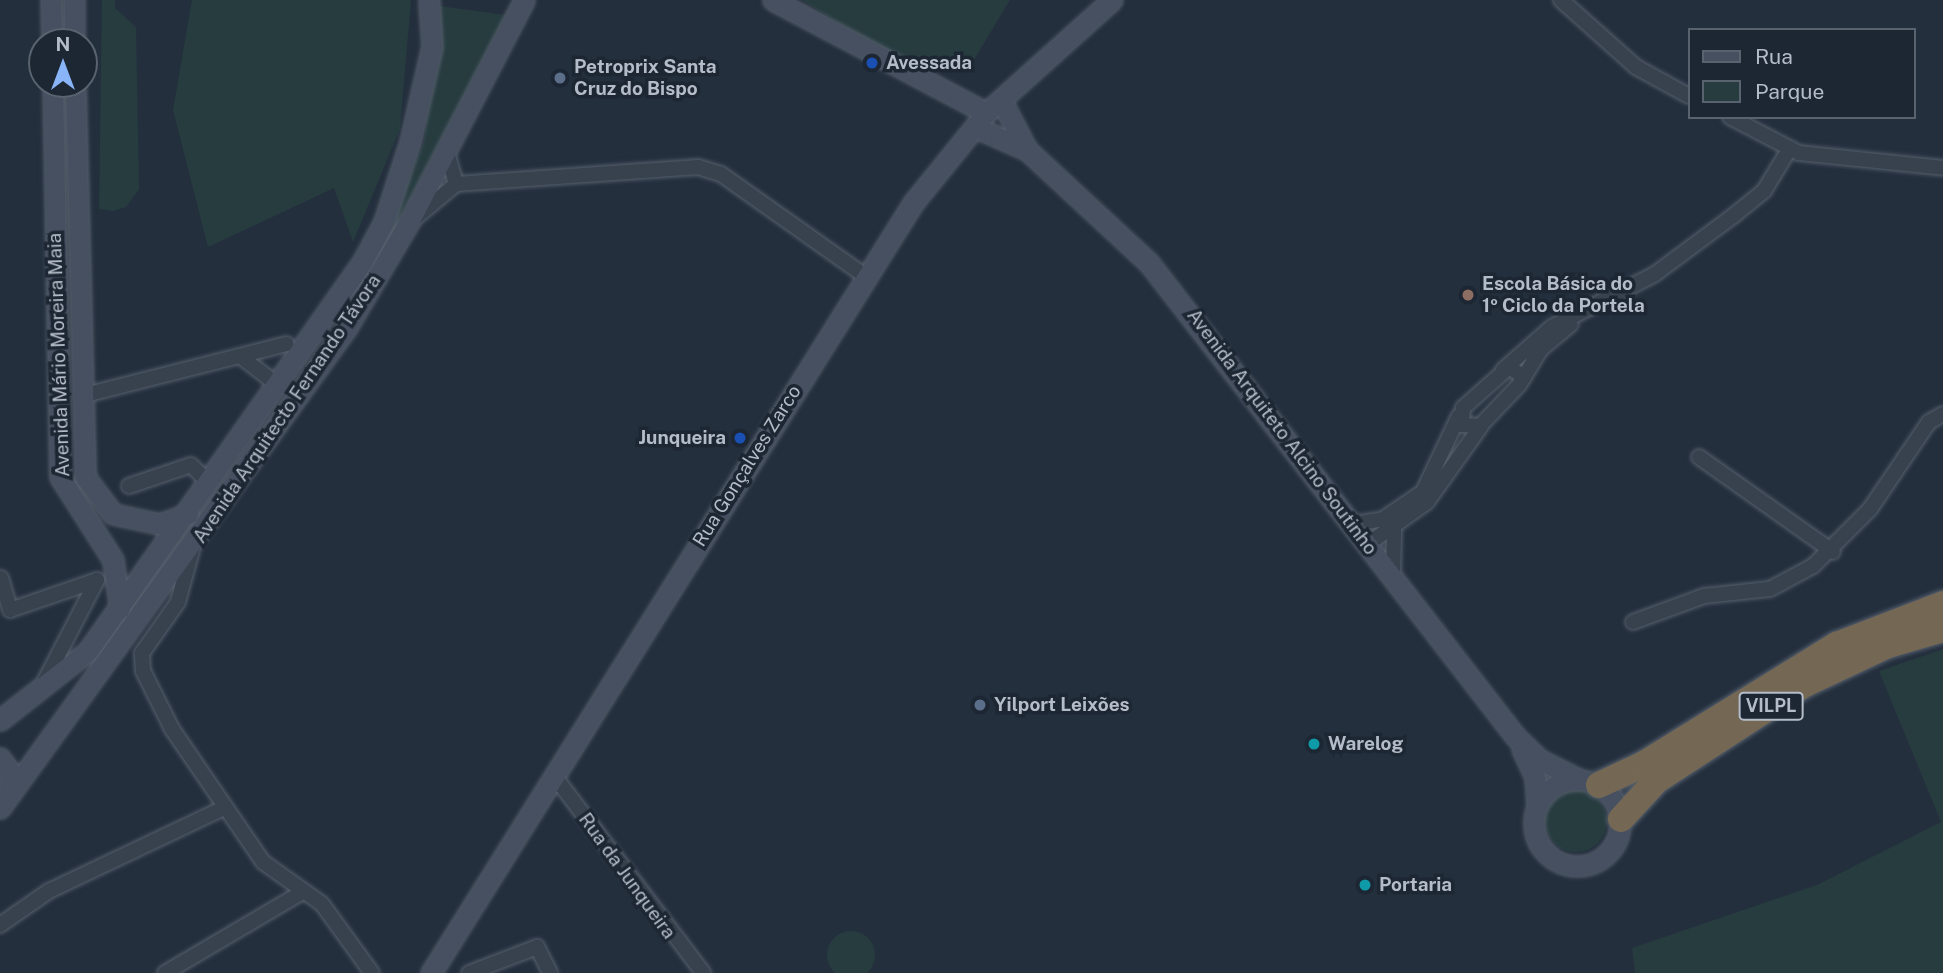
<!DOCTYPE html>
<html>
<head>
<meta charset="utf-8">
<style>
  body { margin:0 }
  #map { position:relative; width:1943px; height:973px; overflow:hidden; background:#242f3e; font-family:"Public Sans",sans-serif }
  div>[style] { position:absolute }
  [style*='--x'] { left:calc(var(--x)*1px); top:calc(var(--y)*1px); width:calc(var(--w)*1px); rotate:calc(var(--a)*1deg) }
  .green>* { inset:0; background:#263c3f }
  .round { border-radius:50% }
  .roads { filter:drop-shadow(0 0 2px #565f6c) drop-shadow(0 0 2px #565f6c) }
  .street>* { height:14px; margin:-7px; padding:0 7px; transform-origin:7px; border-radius:7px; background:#38414e }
  .secondary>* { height:19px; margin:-9.5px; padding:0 9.5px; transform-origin:9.5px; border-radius:9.5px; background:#465061 }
  .secondary>.ring { margin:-9.5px; padding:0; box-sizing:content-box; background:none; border:19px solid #465061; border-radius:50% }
  .highway>* { height:26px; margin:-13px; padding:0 13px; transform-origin:13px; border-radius:13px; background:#746855 }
  .dots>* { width:19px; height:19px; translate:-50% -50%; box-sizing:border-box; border:4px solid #1d2633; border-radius:50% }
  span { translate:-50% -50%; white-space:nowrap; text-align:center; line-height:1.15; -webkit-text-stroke:7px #1d2633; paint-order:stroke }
  .shield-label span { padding:2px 5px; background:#1d2633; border:2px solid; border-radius:5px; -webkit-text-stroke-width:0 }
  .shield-label { font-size:18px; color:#b4bcc9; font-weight:700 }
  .poi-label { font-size:19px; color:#b4bcc9; font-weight:700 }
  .left { translate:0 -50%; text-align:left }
  .right { translate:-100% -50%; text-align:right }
  .street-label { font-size:19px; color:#b4bcc9 }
  .legend { position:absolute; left:1688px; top:28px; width:228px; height:91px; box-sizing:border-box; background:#1d2633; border:2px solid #59626f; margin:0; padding:9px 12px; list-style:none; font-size:21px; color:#b4bcc9 }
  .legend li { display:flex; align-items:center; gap:14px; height:35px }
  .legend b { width:35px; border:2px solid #59626f }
  .north { position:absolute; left:28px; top:28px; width:70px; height:70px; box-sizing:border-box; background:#1d2633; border:2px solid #59626f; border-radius:50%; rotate:0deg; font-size:19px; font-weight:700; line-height:28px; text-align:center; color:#b4bcc9 }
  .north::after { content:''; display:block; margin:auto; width:24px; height:32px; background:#8ab4f8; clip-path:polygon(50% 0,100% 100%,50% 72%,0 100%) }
</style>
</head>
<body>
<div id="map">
  <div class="green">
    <i style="clip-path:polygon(102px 0,115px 0,115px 8px,136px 27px,139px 189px,126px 207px,113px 211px,99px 209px)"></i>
    <i style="clip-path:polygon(192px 0,411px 0,400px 129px,353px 242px,334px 188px,208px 247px,173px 110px)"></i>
    <i style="clip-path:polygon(802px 0,1010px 0,975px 58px,933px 72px,901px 62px)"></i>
    <i style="clip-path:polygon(440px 6px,506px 15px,377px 262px,424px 140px)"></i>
    <i style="clip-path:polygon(1943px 649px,1943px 973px,1635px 973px,1632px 948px,1817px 885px,1941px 822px,1879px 671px)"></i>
    <i class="round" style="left:1545px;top:790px;width:62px;height:62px"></i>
    <i class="round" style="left:827px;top:931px;width:48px;height:48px"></i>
  </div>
  <div class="roads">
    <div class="street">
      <i style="--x:1561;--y:0;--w:101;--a:41.8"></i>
      <i style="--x:1636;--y:67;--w:60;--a:28.7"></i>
      <i style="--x:1730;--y:117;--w:78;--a:27.6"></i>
      <i style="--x:1799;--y:153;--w:145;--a:5.9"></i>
      <i style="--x:446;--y:149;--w:36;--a:74"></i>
      <i style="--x:413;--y:220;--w:56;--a:-39.9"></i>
      <i style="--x:456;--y:184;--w:243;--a:-4"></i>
      <i style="--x:698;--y:167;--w:24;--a:17"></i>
      <i style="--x:721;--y:174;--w:176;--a:35.3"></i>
      <i style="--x:240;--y:356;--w:49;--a:37.6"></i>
      <i style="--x:1509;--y:367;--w:18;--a:34"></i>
      <i style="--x:1524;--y:377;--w:9;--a:122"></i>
      <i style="--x:1519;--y:385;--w:57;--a:133.6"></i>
      <i style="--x:1480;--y:426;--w:18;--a:-177"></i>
      <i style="--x:1462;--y:425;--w:17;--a:-87"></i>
      <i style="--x:1463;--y:408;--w:62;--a:-41.7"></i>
      <i style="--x:1503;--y:370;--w:65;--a:-41.3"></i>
      <i style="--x:1552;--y:327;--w:116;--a:-27.2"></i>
      <i style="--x:1655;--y:274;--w:97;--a:-36.6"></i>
      <i style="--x:1733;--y:216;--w:40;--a:-39"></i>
      <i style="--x:1764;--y:191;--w:50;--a:-58.8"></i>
      <i style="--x:1524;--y:377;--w:31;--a:-59"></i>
      <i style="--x:1540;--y:350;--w:40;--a:-40"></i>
      <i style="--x:81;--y:396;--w:212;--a:-14.2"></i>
      <i style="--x:1699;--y:457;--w:164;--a:35.3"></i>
      <i style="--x:129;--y:486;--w:65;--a:-18.7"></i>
      <i style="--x:191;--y:465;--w:25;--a:45"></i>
      <i style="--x:1353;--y:524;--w:30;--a:-9"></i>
      <i style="--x:1383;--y:519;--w:48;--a:-34"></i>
      <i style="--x:1423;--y:492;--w:84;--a:-64.7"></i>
      <i style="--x:1368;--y:544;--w:72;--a:-35.4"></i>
      <i style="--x:1427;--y:502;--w:93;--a:-54.6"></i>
      <i style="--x:193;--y:547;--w:57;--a:105.3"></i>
      <i style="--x:178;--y:602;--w:62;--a:125.2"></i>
      <i style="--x:142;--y:653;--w:18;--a:87"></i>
      <i style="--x:143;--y:671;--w:65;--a:63.4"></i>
      <i style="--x:172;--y:729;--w:161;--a:55.6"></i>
      <i style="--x:263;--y:862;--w:72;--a:35.4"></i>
      <i style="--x:322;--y:904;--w:85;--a:54.1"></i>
      <i style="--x:1393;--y:576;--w:45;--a:-88.7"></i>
      <i style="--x:1;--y:578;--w:33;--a:74"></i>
      <i style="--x:10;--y:610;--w:92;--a:-19"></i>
      <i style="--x:97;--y:580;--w:119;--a:117.4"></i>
      <i style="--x:1633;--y:622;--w:76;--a:-20.1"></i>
      <i style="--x:1704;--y:596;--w:66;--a:-6.1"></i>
      <i style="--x:1770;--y:589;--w:49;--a:-28.1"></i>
      <i style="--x:1813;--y:566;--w:81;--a:-45"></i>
      <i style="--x:1870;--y:509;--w:105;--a:-55.9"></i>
      <i style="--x:1929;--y:422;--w:16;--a:-30"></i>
      <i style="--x:555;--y:777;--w:246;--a:52.9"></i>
      <i style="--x:0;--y:925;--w:60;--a:-34.8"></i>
      <i style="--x:49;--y:891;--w:194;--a:-25.4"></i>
      <i style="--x:165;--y:973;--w:161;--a:-30.5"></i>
      <i style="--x:469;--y:973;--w:73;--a:-20.9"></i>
      <i style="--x:537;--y:947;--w:29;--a:63"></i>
    </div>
    <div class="secondary">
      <i style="--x:51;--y:0;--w:42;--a:88.6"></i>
      <i style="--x:74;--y:0;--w:42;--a:90"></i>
      <i style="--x:773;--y:0;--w:241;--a:27.9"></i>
      <i style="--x:53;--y:84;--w:393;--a:89"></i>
      <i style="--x:60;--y:477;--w:98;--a:57.4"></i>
      <i style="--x:113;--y:560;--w:49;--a:81.9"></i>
      <i style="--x:75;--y:84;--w:393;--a:88.5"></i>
      <i style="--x:85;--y:477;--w:46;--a:52.9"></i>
      <i style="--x:113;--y:514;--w:48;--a:12"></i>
      <i style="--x:160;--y:524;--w:30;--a:-20"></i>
      <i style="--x:1001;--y:100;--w:56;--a:62.5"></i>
      <i style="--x:975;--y:127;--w:57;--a:23.9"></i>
      <i style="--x:1027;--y:150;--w:166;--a:42.8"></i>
      <i style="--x:1149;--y:263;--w:598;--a:52.27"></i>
      <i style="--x:1515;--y:736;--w:35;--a:44"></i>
      <i style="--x:1540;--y:760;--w:42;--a:26.6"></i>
      <i style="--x:0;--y:720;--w:112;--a:-38.1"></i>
      <i style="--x:88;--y:651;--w:477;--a:-54.8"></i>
      <i style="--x:363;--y:261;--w:44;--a:-61.7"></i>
      <i style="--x:384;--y:222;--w:84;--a:-72"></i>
      <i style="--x:410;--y:142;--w:98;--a:-77"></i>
      <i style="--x:432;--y:47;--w:47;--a:-93.7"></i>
      <i style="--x:1522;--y:749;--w:31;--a:65"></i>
      <i style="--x:1535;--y:777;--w:29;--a:86"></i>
      <i style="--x:0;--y:758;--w:19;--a:54"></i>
      <i style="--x:11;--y:773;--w:19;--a:96"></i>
      <i class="ring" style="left:1534px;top:780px;width:67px;height:67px"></i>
      <i style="--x:0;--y:808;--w:593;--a:-54.19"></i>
      <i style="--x:347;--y:327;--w:120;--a:-59.4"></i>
      <i style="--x:408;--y:224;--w:252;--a:-62.6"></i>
      <i style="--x:431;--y:973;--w:908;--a:-57.95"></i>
      <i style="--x:913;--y:203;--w:116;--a:-51"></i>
      <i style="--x:986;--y:113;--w:169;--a:-41.9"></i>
    </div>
    <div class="highway">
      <i style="--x:1599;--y:785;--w:50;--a:-25"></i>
      <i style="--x:1644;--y:764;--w:227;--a:-31.7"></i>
      <i style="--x:1837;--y:645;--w:114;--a:-21.1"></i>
      <i style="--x:1621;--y:819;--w:53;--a:-47.3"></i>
      <i style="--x:1657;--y:780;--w:176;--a:-33"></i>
      <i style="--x:1805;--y:684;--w:92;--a:-25.2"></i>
      <i style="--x:1888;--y:645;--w:57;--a:-16.2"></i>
    </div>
  </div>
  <div class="dots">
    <i style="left:872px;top:63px;background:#1a4fb4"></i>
    <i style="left:560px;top:78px;background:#5c6f8a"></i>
    <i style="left:1468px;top:295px;background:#8d6e63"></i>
    <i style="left:740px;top:438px;background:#1a4fb4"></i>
    <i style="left:980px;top:705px;background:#5c6f8a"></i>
    <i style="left:1314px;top:744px;background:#0f9aa8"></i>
    <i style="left:1365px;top:885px;background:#0f9aa8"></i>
  </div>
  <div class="shield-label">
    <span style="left:1771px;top:706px">VILPL</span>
  </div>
  <div class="poi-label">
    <span class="left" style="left:886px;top:63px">Avessada</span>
    <span class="left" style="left:574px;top:78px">Petroprix Santa<br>Cruz do Bispo</span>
    <span class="left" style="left:1482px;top:295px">Escola Básica do<br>1º Ciclo da Portela</span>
    <span class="right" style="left:726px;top:438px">Junqueira</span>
    <span class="left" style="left:994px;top:705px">Yilport Leixões</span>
    <span class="left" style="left:1328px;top:744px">Warelog</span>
    <span class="left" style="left:1379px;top:885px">Portaria</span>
  </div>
  <div class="street-label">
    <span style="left:59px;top:355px;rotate:-92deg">Avenida Mário Moreira Maia</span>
    <span style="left:287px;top:409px;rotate:-56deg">Avenida Arquitecto Fernando Távora</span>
    <span style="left:1282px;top:432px;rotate:53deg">Avenida Arquiteto Alcino Soutinho</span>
    <span style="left:747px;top:466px;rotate:-58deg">Rua Gonçalves Zarco</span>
    <span style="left:627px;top:876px;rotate:54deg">Rua da Junqueira</span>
  </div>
  <ul class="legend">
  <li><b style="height:9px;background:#465061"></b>Rua</li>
  <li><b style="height:19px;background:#263c3f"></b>Parque</li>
  </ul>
  <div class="north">N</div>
</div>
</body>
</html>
